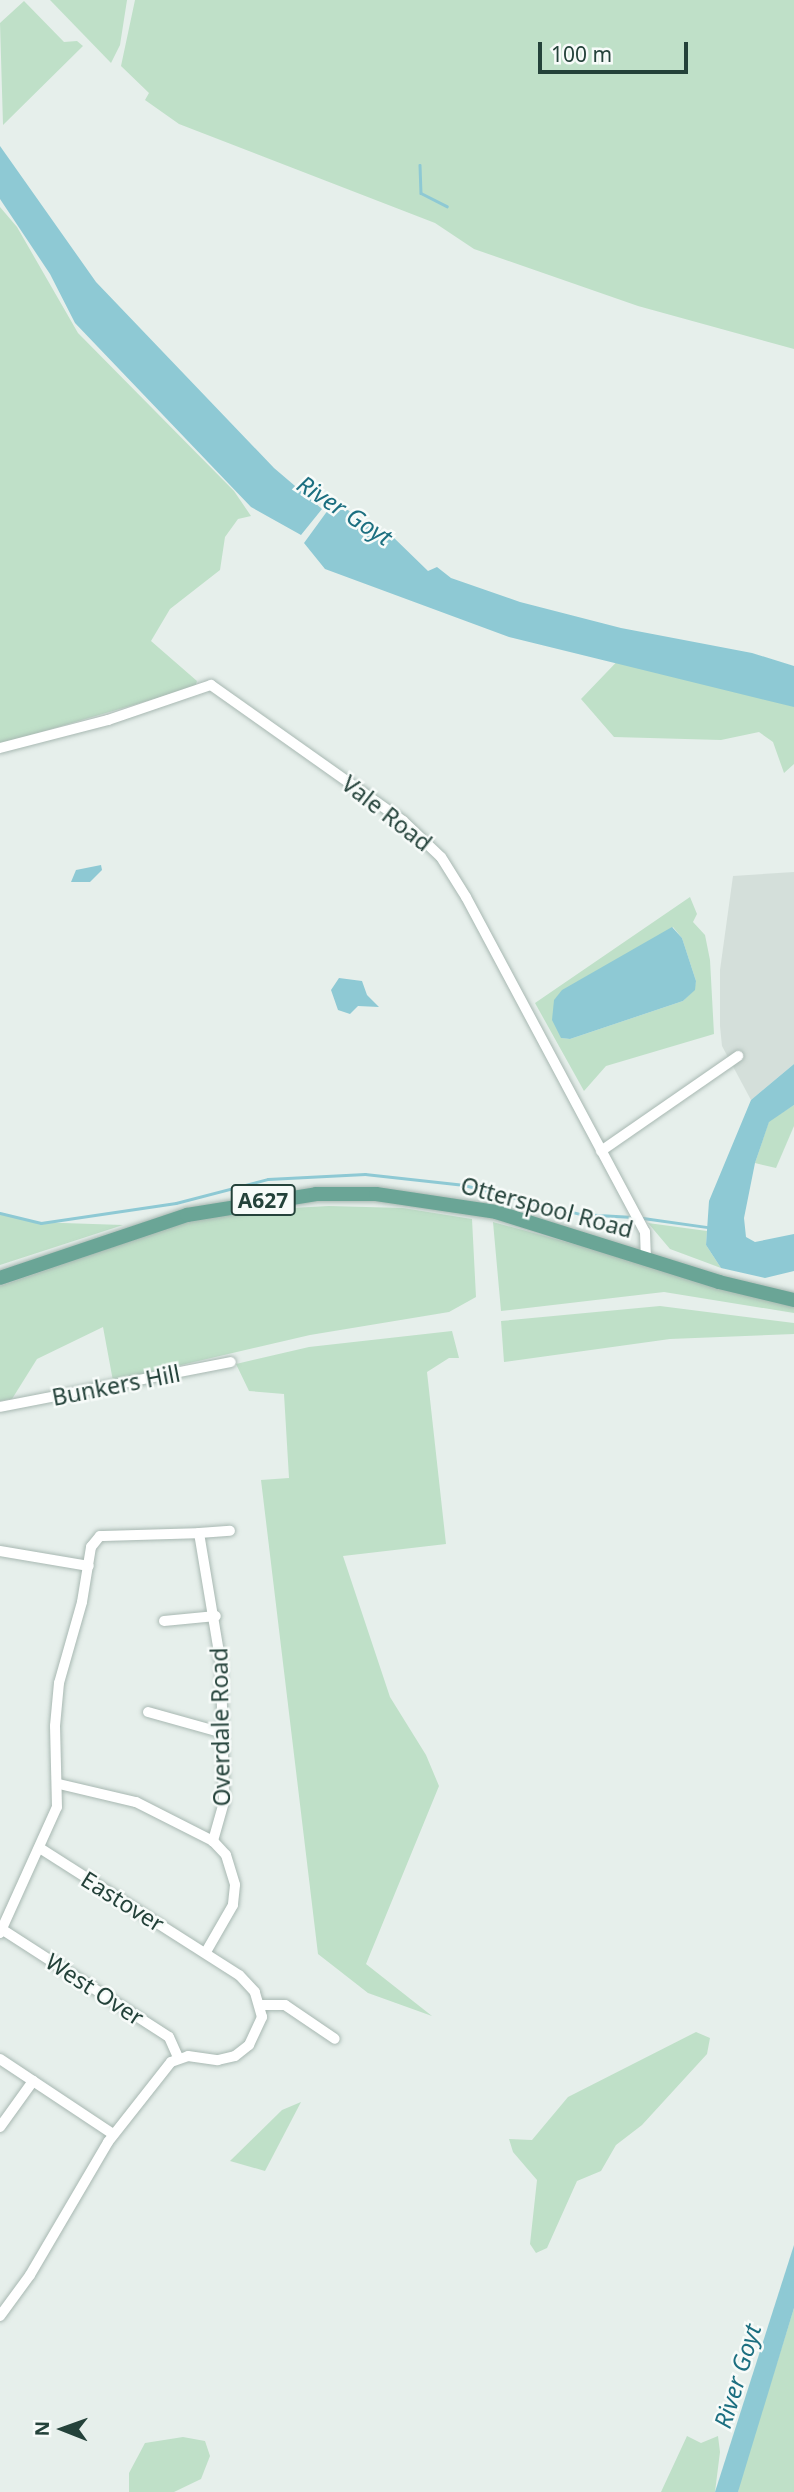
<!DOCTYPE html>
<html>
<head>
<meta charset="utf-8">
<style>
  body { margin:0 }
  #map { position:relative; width:794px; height:2492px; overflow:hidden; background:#e6efeb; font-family:"Noto Sans",sans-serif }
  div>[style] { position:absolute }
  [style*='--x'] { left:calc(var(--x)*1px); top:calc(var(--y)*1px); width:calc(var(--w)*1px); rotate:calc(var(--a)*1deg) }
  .built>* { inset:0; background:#d4dfda }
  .green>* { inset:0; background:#bfe0c8 }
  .water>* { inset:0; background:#8ec9d4 }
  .stream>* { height:2.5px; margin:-1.25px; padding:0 1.25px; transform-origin:1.25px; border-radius:1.25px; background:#8ec9d4 }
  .roads { filter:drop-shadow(0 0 2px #a8b8b2) drop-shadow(0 0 2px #a8b8b2) }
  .minor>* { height:10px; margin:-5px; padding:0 5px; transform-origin:5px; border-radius:5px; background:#fff }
  .major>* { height:14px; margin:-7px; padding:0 7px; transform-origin:7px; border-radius:7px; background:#6aa596 }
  span { translate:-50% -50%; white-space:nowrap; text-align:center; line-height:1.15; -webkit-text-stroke:5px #f7fbf9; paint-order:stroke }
  .shield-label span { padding:2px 5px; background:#f7fbf9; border:2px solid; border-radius:5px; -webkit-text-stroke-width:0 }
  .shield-label { font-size:21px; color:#24423a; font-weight:700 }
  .street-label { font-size:23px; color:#24423a }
  .water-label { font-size:24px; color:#1c6f80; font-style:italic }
  .north { position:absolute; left:28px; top:2394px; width:70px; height:70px; -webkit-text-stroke:5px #f7fbf9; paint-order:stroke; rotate:271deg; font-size:19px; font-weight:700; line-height:28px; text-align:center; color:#24423a }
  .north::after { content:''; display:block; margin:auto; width:24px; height:32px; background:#24423a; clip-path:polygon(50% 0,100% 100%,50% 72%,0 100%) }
  .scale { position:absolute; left:538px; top:42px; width:150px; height:32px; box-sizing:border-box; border:4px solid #24423a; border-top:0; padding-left:9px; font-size:21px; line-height:24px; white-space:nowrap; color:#24423a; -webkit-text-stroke:5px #f7fbf9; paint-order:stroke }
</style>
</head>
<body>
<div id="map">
  <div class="built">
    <i style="clip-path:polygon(794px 872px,794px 1064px,751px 1100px,722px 1046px,720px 1026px,720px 970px,733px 876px)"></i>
  </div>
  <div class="green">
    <i style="clip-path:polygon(50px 0,127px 0,120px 45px,111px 63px)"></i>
    <i style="clip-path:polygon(135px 0,794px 0,794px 349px,638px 306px,474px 249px,435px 223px,179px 124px,145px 100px,149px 93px,121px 66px)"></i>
    <i style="clip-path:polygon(24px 1px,64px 42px,77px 41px,83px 46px,3px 125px,0 23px)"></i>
    <i style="clip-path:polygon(0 207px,17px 227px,78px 333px,234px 491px,251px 516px,238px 519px,225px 537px,220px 570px,170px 609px,151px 641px,197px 681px,195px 687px,0 744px)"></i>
    <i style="clip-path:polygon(629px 649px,794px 683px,794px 764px,784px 773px,773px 742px,759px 732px,721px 740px,614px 737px,581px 699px)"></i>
    <i style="clip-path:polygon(evenodd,690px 897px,697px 914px,693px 922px,705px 935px,710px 960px,714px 1034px,606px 1066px,584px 1091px,535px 1003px,690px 897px,673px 927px,682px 938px,696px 981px,694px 990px,683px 1001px,570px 1039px,561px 1038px,673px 927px)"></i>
    <i style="clip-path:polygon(794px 1105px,794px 1126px,776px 1168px,755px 1163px,769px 1121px)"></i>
    <i style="clip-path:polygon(329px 1206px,403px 1208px,472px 1219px,476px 1297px,449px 1312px,310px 1335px,113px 1381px,103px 1327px,37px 1359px,12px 1399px,0 1401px,0 1286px,176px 1225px,237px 1211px)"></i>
    <i style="clip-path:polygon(0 1213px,33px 1222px,123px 1225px,0 1265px)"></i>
    <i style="clip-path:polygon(493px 1222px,794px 1304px,794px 1313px,664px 1292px,501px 1311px)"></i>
    <i style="clip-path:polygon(648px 1223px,707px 1231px,706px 1245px,721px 1268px,670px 1249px)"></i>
    <i style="clip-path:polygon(660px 1306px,794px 1323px,794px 1334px,670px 1339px,504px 1362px,501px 1321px)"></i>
    <i style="clip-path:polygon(452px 1331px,459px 1358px,449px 1358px,427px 1372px,446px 1544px,343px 1556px,390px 1697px,426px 1755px,439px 1786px,366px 1964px,432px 2016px,368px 1993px,318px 1954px,261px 1480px,289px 1478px,284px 1394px,249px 1391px,236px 1364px,309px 1347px)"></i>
    <i style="clip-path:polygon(696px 2032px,710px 2038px,707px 2054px,642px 2125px,616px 2145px,601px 2171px,577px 2181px,547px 2248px,536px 2253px,530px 2244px,537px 2180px,513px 2152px,509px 2139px,532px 2140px,568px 2097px)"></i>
    <i style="clip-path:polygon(301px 2102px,265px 2171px,230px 2161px,282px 2110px)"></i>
    <i style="clip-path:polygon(794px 2308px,794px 2492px,738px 2492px,740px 2481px)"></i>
    <i style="clip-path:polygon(687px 2436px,701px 2443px,718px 2436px,720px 2452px,715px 2492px,661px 2492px)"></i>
    <i style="clip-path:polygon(183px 2437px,205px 2441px,210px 2456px,201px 2479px,174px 2492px,129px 2492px,129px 2473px,145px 2443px)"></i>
  </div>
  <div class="water">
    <i style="clip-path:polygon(0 146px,96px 282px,274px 468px,322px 509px,301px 535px,251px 507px,75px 323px,50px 274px,0 199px)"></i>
    <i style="clip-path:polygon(328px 510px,348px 510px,360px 521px,391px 535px,428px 571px,437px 567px,451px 578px,520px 602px,621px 628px,752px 653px,794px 666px,794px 707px,509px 637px,325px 569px,304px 543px)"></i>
    <i style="clip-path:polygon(101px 865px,102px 870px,90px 882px,71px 882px,76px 870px)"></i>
    <i style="clip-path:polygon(672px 927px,682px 938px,696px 981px,695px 990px,683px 1001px,570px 1039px,561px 1038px,552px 1020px,554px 1000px,562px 990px)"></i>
    <i style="clip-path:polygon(339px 978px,362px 981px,367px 995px,379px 1007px,358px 1006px,350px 1014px,338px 1010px,331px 990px)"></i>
    <i style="clip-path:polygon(794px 1064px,794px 1105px,769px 1122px,755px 1163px,744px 1218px,746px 1237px,755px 1242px,794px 1234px,794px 1271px,765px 1278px,721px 1268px,706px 1245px,709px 1201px,751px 1100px)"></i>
    <i style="clip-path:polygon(794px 2245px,794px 2308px,738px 2492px,715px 2492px)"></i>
  </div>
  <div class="stream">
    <i style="--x:420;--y:165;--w:28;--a:88"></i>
    <i style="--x:421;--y:193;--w:29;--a:27"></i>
    <i style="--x:0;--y:1213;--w:42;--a:13.7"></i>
    <i style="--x:41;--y:1223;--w:136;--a:-8.4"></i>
    <i style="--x:176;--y:1203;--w:95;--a:-14.6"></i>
    <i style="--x:268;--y:1179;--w:97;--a:-3"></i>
    <i style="--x:365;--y:1174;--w:100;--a:6.3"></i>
    <i style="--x:464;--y:1185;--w:120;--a:14"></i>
    <i style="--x:580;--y:1214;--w:53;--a:3.2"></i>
    <i style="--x:643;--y:1218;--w:65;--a:8"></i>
  </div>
  <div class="roads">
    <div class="minor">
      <i style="--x:0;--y:748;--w:112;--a:-14.5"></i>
      <i style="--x:108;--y:720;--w:109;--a:-18.8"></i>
      <i style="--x:211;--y:685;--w:235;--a:35.3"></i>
      <i style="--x:403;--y:821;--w:52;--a:43.5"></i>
      <i style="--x:441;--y:857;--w:47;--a:58"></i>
      <i style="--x:466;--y:897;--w:380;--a:61.9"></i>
      <i style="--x:645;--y:1232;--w:26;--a:88"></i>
      <i style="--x:601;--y:1151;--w:167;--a:-34.7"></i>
      <i style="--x:0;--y:1407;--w:235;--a:-11"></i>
      <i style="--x:199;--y:1533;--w:31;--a:-4"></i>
      <i style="--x:0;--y:1551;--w:90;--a:9.6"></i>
      <i style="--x:164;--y:1621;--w:52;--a:-5.5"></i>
      <i style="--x:148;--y:1712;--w:78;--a:15.6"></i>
      <i style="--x:59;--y:1784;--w:79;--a:13.2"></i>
      <i style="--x:136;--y:1802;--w:86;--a:26.9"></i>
      <i style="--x:213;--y:1841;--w:19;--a:47"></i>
      <i style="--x:226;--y:1855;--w:31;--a:73"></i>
      <i style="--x:235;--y:1885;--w:20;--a:96"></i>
      <i style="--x:233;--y:1905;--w:54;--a:119.9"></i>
      <i style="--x:3;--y:1930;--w:197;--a:32.8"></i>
      <i style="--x:169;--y:2037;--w:22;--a:66"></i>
      <i style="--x:0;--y:1933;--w:138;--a:-65.7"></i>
      <i style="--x:57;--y:1807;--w:81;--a:-91.4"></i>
      <i style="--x:55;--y:1726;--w:43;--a:-84.7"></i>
      <i style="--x:59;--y:1683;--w:84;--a:-74.1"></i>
      <i style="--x:82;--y:1602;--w:56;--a:-80.7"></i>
      <i style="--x:91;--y:1547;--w:14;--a:-51"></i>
      <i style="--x:100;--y:1536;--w:99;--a:-1.7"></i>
      <i style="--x:199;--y:1533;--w:134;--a:80.5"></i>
      <i style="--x:221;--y:1665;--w:137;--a:88.7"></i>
      <i style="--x:224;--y:1802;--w:41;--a:105.8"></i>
      <i style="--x:261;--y:2005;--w:24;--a:0"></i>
      <i style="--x:285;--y:2005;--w:60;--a:34.2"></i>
      <i style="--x:0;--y:2059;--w:136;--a:33.6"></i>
      <i style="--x:0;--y:2127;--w:57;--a:-54.3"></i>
      <i style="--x:0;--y:2316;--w:51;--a:-53.8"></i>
      <i style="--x:30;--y:2275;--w:154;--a:-59.6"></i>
      <i style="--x:108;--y:2142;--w:102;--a:-51.8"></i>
      <i style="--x:171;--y:2062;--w:18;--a:-19"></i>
      <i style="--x:188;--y:2056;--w:30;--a:8"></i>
      <i style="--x:218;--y:2060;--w:17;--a:-13"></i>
      <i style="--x:235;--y:2056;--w:18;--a:-38"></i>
      <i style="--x:249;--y:2045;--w:31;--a:-65"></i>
      <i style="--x:262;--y:2017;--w:26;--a:-106"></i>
      <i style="--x:255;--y:1992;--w:23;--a:-133"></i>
      <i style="--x:239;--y:1975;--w:235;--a:-147.5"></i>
    </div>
    <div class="major">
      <i style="--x:0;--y:1278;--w:197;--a:-18.6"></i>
      <i style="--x:187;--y:1215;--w:131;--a:-9.2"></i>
      <i style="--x:316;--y:1194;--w:60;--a:0"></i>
      <i style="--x:376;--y:1194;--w:121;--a:8.5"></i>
      <i style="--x:496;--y:1212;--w:234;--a:17.4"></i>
      <i style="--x:719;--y:1282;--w:77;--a:13.5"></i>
    </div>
  </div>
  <div class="shield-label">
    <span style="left:263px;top:1200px">A627</span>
  </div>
  <div class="street-label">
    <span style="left:387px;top:813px;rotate:38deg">Vale Road</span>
    <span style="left:547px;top:1207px;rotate:15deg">Otterspool Road</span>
    <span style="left:116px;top:1385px;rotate:-11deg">Bunkers Hill</span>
    <span style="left:220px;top:1727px;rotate:-91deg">Overdale Road</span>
    <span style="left:123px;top:1901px;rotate:32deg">Eastover</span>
    <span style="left:95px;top:1989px;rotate:33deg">West Over</span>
  </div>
  <div class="water-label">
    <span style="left:345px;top:510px;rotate:33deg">River Goyt</span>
    <span style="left:737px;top:2376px;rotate:-73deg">River Goyt</span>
  </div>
  <div class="north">N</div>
  <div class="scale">100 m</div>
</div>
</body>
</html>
